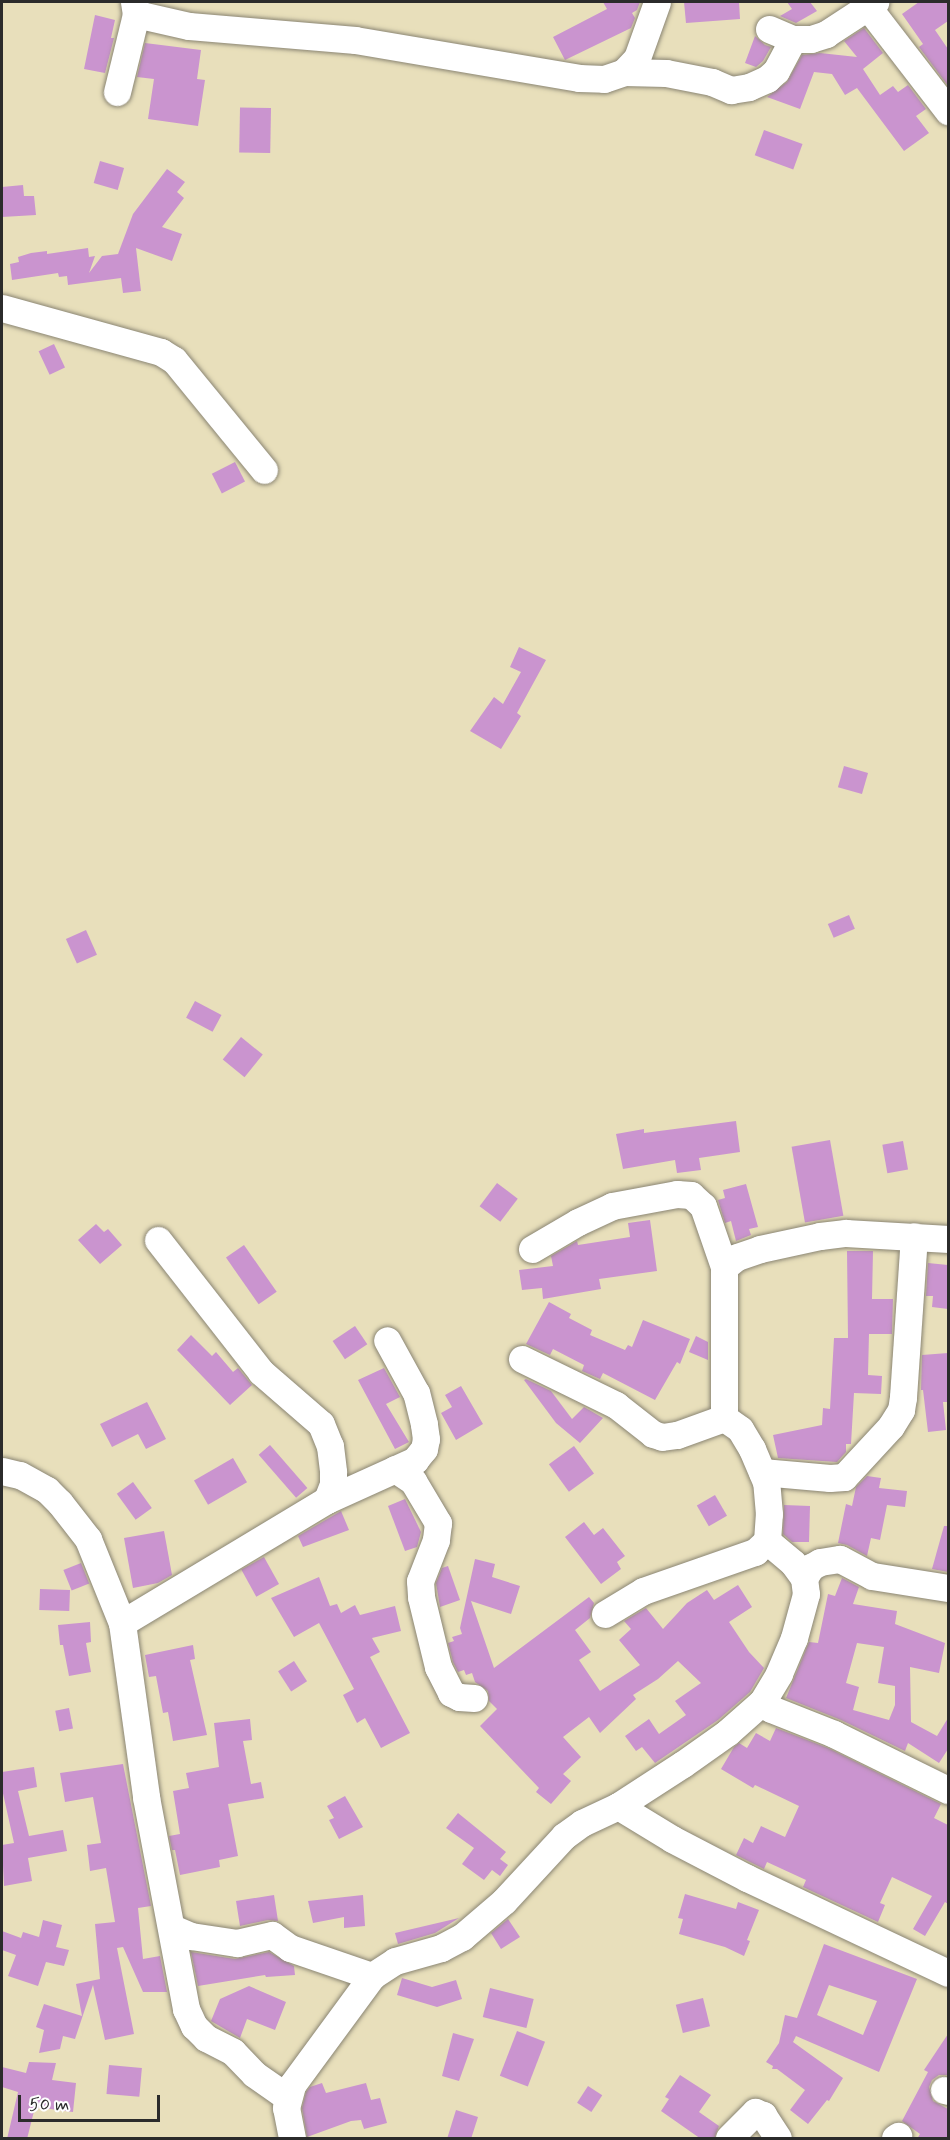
<!DOCTYPE html>
<html>
<head>
<meta charset="utf-8">
<style>
  body { margin:0 }
  #map { position:relative; width:950px; height:2140px; overflow:hidden; background:#e8dfbb; font-family:Mynerve,sans-serif }
  div>[style] { position:absolute }
  [style*='--x'] { left:calc(var(--x)*1px); top:calc(var(--y)*1px); width:calc(var(--w)*1px); rotate:calc(var(--a)*1deg) }
  .building>* { inset:0; background:#ca94cf; transform-origin:0 0 }
  .roads { filter:drop-shadow(0 0 2px #8a8573) drop-shadow(0 0 2px #8a8573) }
  .minor>* { height:27px; margin:-13.5px; padding:0 13.5px; transform-origin:13.5px; border-radius:13.5px; background:#fff }
  span { translate:-50% -50%; white-space:nowrap; text-align:center; line-height:1.15; -webkit-text-stroke:4.5px #fff; paint-order:stroke }
  .frame { position:absolute; inset:0; border:3px solid #2b2b2b; pointer-events:none }
  .scale { position:absolute; left:18px; top:2095px; width:142px; height:27px; box-sizing:border-box; border:3px solid #2b2b2b; border-top:0; padding-left:8px; font-size:18px; line-height:21px; white-space:nowrap; color:#2b2b2b; -webkit-text-stroke:4px #fff; paint-order:stroke }
</style>
</head>
<body>
<div id="map">
  <div class="building">
    <i style="clip-path:polygon(603px 2px,640px 2px,637px 10px,632px 13px,635px 18px,631px 28px,565px 60px,553px 37px,607px 9px)"></i>
    <i style="clip-path:polygon(684px 2px,739px 2px,740px 19px,686px 23px)"></i>
    <i style="clip-path:polygon(787px 2px,810px 2px,817px 11px,796px 23px,780px 16px,792px 9px)"></i>
    <i style="clip-path:polygon(919px 2px,948px 2px,948px 21px,935px 30px,948px 49px,948px 86px,919px 47px,923px 44px,902px 14px)"></i>
    <i style="clip-path:polygon(95px 15px,115px 20px,111px 38px,114px 38px,105px 73px,84px 69px)"></i>
    <i style="clip-path:polygon(864px 28px,883px 53px,863px 69px,880px 95px,893px 86px,898px 92px,908px 85px,926px 109px,916px 116px,929px 133px,904px 151px,857px 88px,845px 95px,832px 74px,814px 72px,800px 109px,767px 97px,787px 82px,802px 55px,820px 53px,857px 57px,844px 41px)"></i>
    <i style="clip-path:polygon(755px 36px,765px 45px,771px 47px,763px 61px,756px 67px,745px 63px)"></i>
    <i style="clip-path:polygon(145px 43px,201px 50px,197px 79px,205px 80px,198px 126px,148px 119px,154px 79px,137px 77px)"></i>
    <i style="left:271px;top:108px;width:45px;height:31px;rotate:91deg"></i>
    <i style="left:764px;top:130px;width:41px;height:27px;rotate:20deg"></i>
    <i style="left:100px;top:161px;width:25px;height:23px;rotate:16deg"></i>
    <i style="clip-path:polygon(167px 169px,185px 182px,177px 192px,184px 198px,162px 227px,182px 234px,172px 261px,136px 248px,141px 291px,123px 293px,121px 278px,68px 285px,67px 276px,59px 277px,58px 273px,12px 280px,10px 264px,19px 262px,18px 257px,31px 253px,47px 251px,47px 254px,88px 248px,89px 257px,95px 256px,89px 273px,102px 256px,118px 254px,133px 214px)"></i>
    <i style="clip-path:polygon(23px 185px,24px 196px,34px 196px,36px 215px,2px 217px,2px 187px)"></i>
    <i style="left:54px;top:344px;width:26px;height:17px;rotate:65deg"></i>
    <i style="left:235px;top:462px;width:22px;height:26px;rotate:63deg"></i>
    <i style="clip-path:polygon(519px 647px,546px 660px,517px 713px,521px 716px,501px 749px,470px 731px,494px 697px,503px 704px,521px 672px,510px 667px)"></i>
    <i style="left:844px;top:766px;width:25px;height:22px;rotate:16deg"></i>
    <i style="left:849px;top:915px;width:15px;height:23px;rotate:67deg"></i>
    <i style="left:86px;top:930px;width:27px;height:22px;rotate:66deg"></i>
    <i style="left:195px;top:1001px;width:30px;height:19px;rotate:28deg"></i>
    <i style="left:241px;top:1037px;width:28px;height:29px;rotate:39deg"></i>
    <i style="clip-path:polygon(736px 1121px,740px 1152px,699px 1158px,701px 1170px,677px 1173px,675px 1160px,623px 1169px,616px 1134px,644px 1129px,644px 1133px)"></i>
    <i style="left:830px;top:1140px;width:77px;height:39px;rotate:80deg"></i>
    <i style="left:903px;top:1141px;width:29px;height:21px;rotate:80deg"></i>
    <i style="left:497px;top:1183px;width:26px;height:29px;rotate:37deg"></i>
    <i style="clip-path:polygon(746px 1184px,758px 1227px,749px 1229px,751px 1235px,736px 1241px,731px 1221px,725px 1223px,718px 1200px,725px 1198px,723px 1190px)"></i>
    <i style="clip-path:polygon(650px 1220px,657px 1271px,599px 1279px,601px 1289px,543px 1299px,542px 1288px,522px 1290px,519px 1270px,553px 1266px,551px 1256px,577px 1241px,578px 1245px,630px 1237px,628px 1223px)"></i>
    <i style="clip-path:polygon(96px 1224px,104px 1232px,108px 1229px,122px 1245px,100px 1264px,78px 1240px)"></i>
    <i style="left:244px;top:1245px;width:57px;height:22px;rotate:55deg"></i>
    <i style="clip-path:polygon(847px 1251px,873px 1251px,872px 1299px,893px 1299px,892px 1334px,869px 1334px,868px 1375px,882px 1376px,881px 1394px,854px 1393px,851px 1444px,846px 1444px,846px 1452px,837px 1462px,778px 1458px,773px 1435px,822px 1425px,823px 1408px,830px 1409px,834px 1338px,848px 1338px)"></i>
    <i style="clip-path:polygon(928px 1263px,948px 1265px,948px 1309px,932px 1307px,933px 1296px,926px 1296px)"></i>
    <i style="clip-path:polygon(549px 1302px,571px 1314px,569px 1318px,592px 1330px,590px 1335px,625px 1350px,628px 1345px,632px 1347px,643px 1320px,690px 1339px,680px 1364px,677px 1362px,655px 1400px,603px 1373px,600px 1379px,582px 1371px,584px 1365px,553px 1349px,550px 1355px,526px 1344px)"></i>
    <i style="left:355px;top:1326px;width:22px;height:27px;rotate:56deg"></i>
    <i style="clip-path:polygon(191px 1335px,212px 1356px,216px 1352px,233px 1372px,238px 1368px,252px 1385px,230px 1405px,177px 1350px)"></i>
    <i style="clip-path:polygon(696px 1336px,708px 1342px,708px 1360px,689px 1352px)"></i>
    <i style="clip-path:polygon(948px 1353px,948px 1402px,943px 1402px,946px 1430px,928px 1432px,923px 1390px,921px 1390px,922px 1355px)"></i>
    <i style="clip-path:polygon(384px 1368px,400px 1397px,386px 1404px,409px 1442px,395px 1449px,358px 1380px)"></i>
    <i style="clip-path:polygon(526px 1379px,551px 1391px,572px 1419px,584px 1407px,603px 1418px,580px 1443px,556px 1423px,524px 1380px)"></i>
    <i style="clip-path:polygon(461px 1386px,483px 1424px,456px 1440px,441px 1413px,452px 1407px,445px 1395px)"></i>
    <i style="clip-path:polygon(147px 1402px,166px 1439px,146px 1449px,138px 1434px,112px 1447px,100px 1424px)"></i>
    <i style="left:270px;top:1445px;width:57px;height:15px;rotate:49deg"></i>
    <i style="left:574px;top:1446px;width:34px;height:31px;rotate:54deg"></i>
    <i style="left:233px;top:1458px;width:28px;height:45px;rotate:60deg"></i>
    <i style="clip-path:polygon(867px 1476px,881px 1478px,879px 1488px,907px 1491px,905px 1507px,887px 1505px,880px 1540px,871px 1538px,867px 1556px,847px 1545px,838px 1543px,846px 1504px,852px 1506px,856px 1487px)"></i>
    <i style="left:133px;top:1482px;width:32px;height:20px;rotate:54deg"></i>
    <i style="left:715px;top:1495px;width:24px;height:21px;rotate:60deg"></i>
    <i style="clip-path:polygon(405px 1499px,421px 1532px,417px 1547px,405px 1551px,388px 1506px)"></i>
    <i style="clip-path:polygon(784px 1505px,810px 1506px,809px 1542px,792px 1542px,783px 1534px)"></i>
    <i style="clip-path:polygon(341px 1511px,349px 1530px,303px 1547px,298px 1536px)"></i>
    <i style="clip-path:polygon(584px 1522px,594px 1535px,603px 1528px,625px 1556px,617px 1562px,621px 1569px,601px 1584px,565px 1537px)"></i>
    <i style="clip-path:polygon(944px 1526px,948px 1526px,948px 1572px,932px 1569px)"></i>
    <i style="clip-path:polygon(164px 1531px,172px 1575px,158px 1583px,133px 1588px,124px 1538px)"></i>
    <i style="left:264px;top:1557px;width:31px;height:26px;rotate:61deg"></i>
    <i style="clip-path:polygon(475px 1559px,495px 1564px,492px 1577px,520px 1586px,511px 1614px,471px 1601px,494px 1668px,589px 1597px,594px 1603px,590px 1618px,575px 1630px,591px 1652px,579px 1660px,600px 1691px,640px 1665px,619px 1640px,631px 1629px,624px 1621px,646px 1608px,663px 1629px,687px 1603px,707px 1590px,714px 1600px,738px 1585px,752px 1607px,729px 1622px,749px 1652px,764px 1668px,750px 1692px,718px 1720px,655px 1763px,642px 1747px,636px 1751px,625px 1736px,649px 1719px,659px 1734px,686px 1715px,675px 1701px,701px 1683px,678px 1661px,658px 1679px,633px 1695px,636px 1699px,600px 1733px,589px 1717px,563px 1737px,581px 1757px,563px 1774px,571px 1781px,551px 1804px,536px 1792px,539px 1788px,480px 1726px,497px 1709px,489px 1701px,488px 1691px,475px 1682px,472px 1673px,466px 1675px,464px 1670px,458px 1672px,453px 1662px,448px 1643px,454px 1641px,452px 1637px,462px 1634px,460px 1628px)"></i>
    <i style="left:81px;top:1563px;width:22px;height:19px;rotate:68deg"></i>
    <i style="clip-path:polygon(448px 1566px,460px 1600px,440px 1607px,436px 1583px,442px 1568px)"></i>
    <i style="clip-path:polygon(319px 1577px,330px 1606px,337px 1604px,341px 1613px,355px 1605px,360px 1615px,395px 1606px,401px 1631px,372px 1638px,380px 1652px,370px 1657px,410px 1733px,381px 1748px,365px 1718px,357px 1723px,343px 1695px,354px 1689px,319px 1623px,294px 1637px,271px 1598px)"></i>
    <i style="clip-path:polygon(evenodd,842px 1578px,859px 1587px,853px 1604px,897px 1611px,895px 1624px,945px 1643px,939px 1673px,910px 1667px,911px 1722px,937px 1736px,948px 1718px,948px 1749px,939px 1763px,908px 1743px,905px 1751px,841px 1720px,786px 1698px,809px 1642px,818px 1643px,828px 1594px,835px 1596px,842px 1578px,857px 1643px,884px 1647px,878px 1683px,895px 1686px,895px 1705px,889px 1720px,853px 1710px,859px 1687px,846px 1683px,857px 1643px)"></i>
    <i style="left:40px;top:1589px;width:30px;height:21px;rotate:2deg"></i>
    <i style="clip-path:polygon(90px 1622px,91px 1642px,86px 1643px,91px 1672px,69px 1676px,63px 1645px,60px 1645px,58px 1625px)"></i>
    <i style="clip-path:polygon(193px 1645px,195px 1659px,190px 1660px,207px 1735px,173px 1741px,168px 1712px,163px 1713px,156px 1676px,149px 1677px,145px 1655px)"></i>
    <i style="left:294px;top:1661px;width:24px;height:19px;rotate:57deg"></i>
    <i style="left:69px;top:1708px;width:21px;height:14px;rotate:79deg"></i>
    <i style="clip-path:polygon(250px 1719px,252px 1740px,243px 1741px,251px 1784px,261px 1782px,264px 1798px,228px 1804px,238px 1856px,219px 1860px,220px 1867px,180px 1875px,175px 1850px,172px 1850px,169px 1836px,180px 1834px,173px 1791px,189px 1788px,186px 1773px,219px 1767px,214px 1723px)"></i>
    <i style="clip-path:polygon(776px 1728px,828px 1748px,941px 1804px,934px 1818px,948px 1825px,948px 1904px,945px 1902px,925px 1936px,913px 1929px,932px 1896px,892px 1877px,880px 1903px,885px 1905px,878px 1922px,803px 1887px,806px 1880px,767px 1862px,764px 1869px,736px 1855px,744px 1838px,753px 1843px,761px 1826px,785px 1837px,799px 1806px,755px 1785px,753px 1788px,721px 1769px,734px 1747px,739px 1743px,747px 1748px,756px 1733px,770px 1741px)"></i>
    <i style="clip-path:polygon(123px 1764px,151px 1906px,138px 1908px,143px 1959px,160px 1956px,167px 1992px,143px 1992px,123px 1947px,117px 1948px,134px 2034px,105px 2040px,93px 1985px,75px 2039px,63px 2036px,60px 2049px,39px 2053px,44px 2030px,36px 2027px,44px 2004px,82px 2016px,76px 1984px,100px 1979px,95px 1924px,115px 1922px,106px 1868px,90px 1871px,87px 1845px,101px 1843px,93px 1797px,65px 1802px,60px 1773px)"></i>
    <i style="clip-path:polygon(34px 1767px,37px 1787px,18px 1791px,29px 1836px,63px 1830px,67px 1851px,28px 1858px,32px 1881px,4px 1886px,2px 1845px,14px 1843px,2px 1789px,2px 1772px)"></i>
    <i style="clip-path:polygon(345px 1796px,363px 1827px,339px 1839px,329px 1820px,334px 1818px,327px 1806px)"></i>
    <i style="clip-path:polygon(458px 1813px,506px 1852px,500px 1859px,508px 1865px,500px 1876px,492px 1870px,484px 1880px,462px 1864px,474px 1848px,446px 1828px)"></i>
    <i style="clip-path:polygon(685px 1894px,736px 1909px,738px 1902px,759px 1910px,747px 1940px,750px 1941px,744px 1956px,725px 1947px,679px 1934px,683px 1919px,678px 1918px)"></i>
    <i style="clip-path:polygon(274px 1895px,278px 1921px,268px 1920px,240px 1926px,236px 1901px)"></i>
    <i style="clip-path:polygon(363px 1895px,365px 1926px,344px 1928px,344px 1917px,313px 1923px,308px 1901px)"></i>
    <i style="clip-path:polygon(459px 1918px,435px 1933px,398px 1944px,395px 1933px)"></i>
    <i style="clip-path:polygon(508px 1919px,520px 1937px,501px 1949px,491px 1933px)"></i>
    <i style="clip-path:polygon(43px 1920px,62px 1925px,56px 1947px,69px 1950px,64px 1966px,46px 1962px,38px 1986px,8px 1976px,16px 1955px,2px 1950px,2px 1931px,21px 1938px,23px 1932px,39px 1937px)"></i>
    <i style="clip-path:polygon(evenodd,824px 1944px,917px 1979px,879px 2072px,796px 2036px,793px 2042px,843px 2078px,829px 2101px,827px 2100px,808px 2124px,790px 2110px,805px 2090px,777px 2069px,772px 2069px,773px 2066px,766px 2062px,779px 2043px,785px 2015px,797px 2018px,824px 1944px,829px 1985px,877px 2001px,863px 2035px,817px 2015px,829px 1985px)"></i>
    <i style="clip-path:polygon(191px 1952px,235px 1959px,269px 1952px,294px 1966px,295px 1975px,266px 1977px,265px 1975px,198px 1986px)"></i>
    <i style="clip-path:polygon(402px 1978px,432px 1987px,456px 1980px,462px 1999px,437px 2007px,397px 1995px)"></i>
    <i style="clip-path:polygon(249px 1986px,286px 2002px,275px 2030px,247px 2019px,240px 2038px,211px 2021px,220px 1999px)"></i>
    <i style="left:490px;top:1988px;width:45px;height:30px;rotate:14deg"></i>
    <i style="left:703px;top:1998px;width:29px;height:28px;rotate:76deg"></i>
    <i style="left:517px;top:2031px;width:30px;height:48px;rotate:21deg"></i>
    <i style="clip-path:polygon(453px 2033px,474px 2039px,459px 2081px,442px 2076px)"></i>
    <i style="clip-path:polygon(948px 2034px,948px 2075px,939px 2075px,932px 2080px,929px 2087px,933px 2101px,948px 2109px,948px 2139px,917px 2139px,920px 2134px,902px 2121px,928px 2072px,924px 2070px)"></i>
    <i style="clip-path:polygon(29px 2062px,56px 2063px,52px 2080px,76px 2083px,73px 2112px,35px 2107px,27px 2139px,7px 2139px,18px 2092px,2px 2087px,2px 2067px,26px 2073px)"></i>
    <i style="left:109px;top:2065px;width:33px;height:29px;rotate:5deg"></i>
    <i style="clip-path:polygon(680px 2075px,711px 2095px,699px 2112px,719px 2126px,714px 2139px,701px 2139px,661px 2111px,669px 2099px,665px 2097px)"></i>
    <i style="clip-path:polygon(322px 2083px,326px 2093px,366px 2083px,371px 2100px,380px 2098px,387px 2123px,364px 2129px,361px 2120px,351px 2121px,307px 2137px,302px 2108px,306px 2092px,310px 2087px)"></i>
    <i style="left:588px;top:2086px;width:17px;height:20px;rotate:33deg"></i>
    <i style="clip-path:polygon(456px 2110px,478px 2117px,471px 2139px,447px 2139px)"></i>
  </div>
  <div class="roads">
    <div class="minor">
      <i style="--x:134;--y:2;--w:12;--a:81"></i>
      <i style="--x:136;--y:14;--w:54;--a:12.8"></i>
      <i style="--x:189;--y:26;--w:167;--a:4.8"></i>
      <i style="--x:355;--y:40;--w:227;--a:9.6"></i>
      <i style="--x:579;--y:78;--w:25;--a:2"></i>
      <i style="--x:604;--y:79;--w:21;--a:-19"></i>
      <i style="--x:624;--y:72;--w:19;--a:-47"></i>
      <i style="--x:637;--y:58;--w:59;--a:-70.3"></i>
      <i style="--x:864;--y:2;--w:138;--a:52.4"></i>
      <i style="--x:769;--y:29;--w:26;--a:23"></i>
      <i style="--x:793;--y:39;--w:18;--a:0"></i>
      <i style="--x:811;--y:39;--w:16;--a:-18"></i>
      <i style="--x:826;--y:34;--w:59;--a:-33.1"></i>
      <i style="--x:624;--y:72;--w:42;--a:1.4"></i>
      <i style="--x:666;--y:73;--w:47;--a:11.1"></i>
      <i style="--x:712;--y:82;--w:21;--a:23"></i>
      <i style="--x:731;--y:90;--w:18;--a:-9"></i>
      <i style="--x:749;--y:87;--w:20;--a:-24"></i>
      <i style="--x:767;--y:79;--w:12;--a:-42"></i>
      <i style="--x:776;--y:71;--w:36;--a:-62"></i>
      <i style="--x:117;--y:92;--w:80;--a:-76.3"></i>
      <i style="--x:2;--y:308;--w:165;--a:15.5"></i>
      <i style="--x:161;--y:352;--w:15;--a:32"></i>
      <i style="--x:174;--y:360;--w:142;--a:50.7"></i>
      <i style="--x:158;--y:1240;--w:167;--a:52"></i>
      <i style="--x:261;--y:1372;--w:79;--a:40.9"></i>
      <i style="--x:321;--y:1424;--w:24;--a:68"></i>
      <i style="--x:330;--y:1446;--w:26;--a:83"></i>
      <i style="--x:333;--y:1472;--w:12;--a:90"></i>
      <i style="--x:333;--y:1484;--w:17;--a:111"></i>
      <i style="--x:532;--y:1249;--w:53;--a:-30.4"></i>
      <i style="--x:578;--y:1222;--w:38;--a:-25"></i>
      <i style="--x:612;--y:1206;--w:66;--a:-10.5"></i>
      <i style="--x:677;--y:1194;--w:14;--a:4"></i>
      <i style="--x:691;--y:1195;--w:16;--a:43"></i>
      <i style="--x:703;--y:1206;--w:65;--a:71"></i>
      <i style="--x:522;--y:1359;--w:105;--a:26.1"></i>
      <i style="--x:616;--y:1405;--w:47;--a:38.1"></i>
      <i style="--x:653;--y:1434;--w:9;--a:18"></i>
      <i style="--x:662;--y:1437;--w:15;--a:-8"></i>
      <i style="--x:677;--y:1435;--w:50;--a:-19.9"></i>
      <i style="--x:395;--y:1469;--w:22;--a:34"></i>
      <i style="--x:413;--y:1481;--w:49;--a:59.2"></i>
      <i style="--x:438;--y:1523;--w:17;--a:97"></i>
      <i style="--x:436;--y:1540;--w:44;--a:111.3"></i>
      <i style="--x:420;--y:1581;--w:16;--a:86"></i>
      <i style="--x:421;--y:1597;--w:72;--a:76.3"></i>
      <i style="--x:438;--y:1667;--w:29;--a:63"></i>
      <i style="--x:451;--y:1693;--w:9;--a:27"></i>
      <i style="--x:459;--y:1697;--w:15;--a:4"></i>
      <i style="--x:2;--y:1471;--w:18;--a:13"></i>
      <i style="--x:20;--y:1475;--w:31;--a:29"></i>
      <i style="--x:47;--y:1490;--w:18;--a:45"></i>
      <i style="--x:60;--y:1503;--w:46;--a:52.1"></i>
      <i style="--x:88;--y:1539;--w:91;--a:68"></i>
      <i style="--x:122;--y:1623;--w:239;--a:-31"></i>
      <i style="--x:327;--y:1500;--w:97;--a:-24.4"></i>
      <i style="--x:415;--y:1460;--w:14;--a:-51"></i>
      <i style="--x:424;--y:1449;--w:10;--a:-79"></i>
      <i style="--x:426;--y:1439;--w:15;--a:-98"></i>
      <i style="--x:424;--y:1424;--w:32;--a:-104"></i>
      <i style="--x:416;--y:1393;--w:60;--a:-118.7"></i>
      <i style="--x:762;--y:1472;--w:68;--a:5"></i>
      <i style="--x:830;--y:1478;--w:14;--a:-4"></i>
      <i style="--x:844;--y:1477;--w:69;--a:-47.3"></i>
      <i style="--x:891;--y:1426;--w:19;--a:-58"></i>
      <i style="--x:901;--y:1410;--w:13;--a:-81"></i>
      <i style="--x:903;--y:1397;--w:161;--a:-86.1"></i>
      <i style="--x:767;--y:1541;--w:34;--a:40"></i>
      <i style="--x:793;--y:1563;--w:19;--a:54"></i>
      <i style="--x:804;--y:1578;--w:16;--a:83"></i>
      <i style="--x:806;--y:1594;--w:46;--a:105.3"></i>
      <i style="--x:794;--y:1638;--w:39;--a:113"></i>
      <i style="--x:779;--y:1674;--w:33;--a:121"></i>
      <i style="--x:762;--y:1702;--w:11;--a:38"></i>
      <i style="--x:771;--y:1709;--w:68;--a:21.6"></i>
      <i style="--x:834;--y:1734;--w:127;--a:26.2"></i>
      <i style="--x:804;--y:1578;--w:13;--a:-58"></i>
      <i style="--x:811;--y:1567;--w:10;--a:-29"></i>
      <i style="--x:820;--y:1562;--w:20;--a:-9"></i>
      <i style="--x:840;--y:1559;--w:36;--a:28"></i>
      <i style="--x:872;--y:1576;--w:77;--a:9"></i>
      <i style="--x:605;--y:1614;--w:44;--a:-31.2"></i>
      <i style="--x:643;--y:1591;--w:119;--a:-19.2"></i>
      <i style="--x:755;--y:1552;--w:16;--a:-43"></i>
      <i style="--x:767;--y:1541;--w:27;--a:-86"></i>
      <i style="--x:769;--y:1514;--w:32;--a:-95"></i>
      <i style="--x:766;--y:1482;--w:36;--a:-113"></i>
      <i style="--x:752;--y:1449;--w:23;--a:-121"></i>
      <i style="--x:740;--y:1429;--w:19;--a:-145"></i>
      <i style="--x:724;--y:1418;--w:151;--a:-90"></i>
      <i style="--x:724;--y:1267;--w:16;--a:-38"></i>
      <i style="--x:737;--y:1257;--w:24;--a:-19"></i>
      <i style="--x:760;--y:1249;--w:61;--a:-12.2"></i>
      <i style="--x:820;--y:1236;--w:26;--a:-7"></i>
      <i style="--x:846;--y:1233;--w:102;--a:3.4"></i>
      <i style="--x:122;--y:1623;--w:176;--a:82.1"></i>
      <i style="--x:146;--y:1797;--w:216;--a:79.3"></i>
      <i style="--x:186;--y:2009;--w:19;--a:65"></i>
      <i style="--x:194;--y:2026;--w:17;--a:45"></i>
      <i style="--x:206;--y:2038;--w:30;--a:27"></i>
      <i style="--x:233;--y:2052;--w:30;--a:46"></i>
      <i style="--x:254;--y:2074;--w:40;--a:34.9"></i>
      <i style="--x:618;--y:1806;--w:63;--a:31.4"></i>
      <i style="--x:672;--y:1839;--w:85;--a:27.5"></i>
      <i style="--x:747;--y:1878;--w:222;--a:25.3"></i>
      <i style="--x:172;--y:1928;--w:21;--a:23"></i>
      <i style="--x:191;--y:1936;--w:47;--a:8.7"></i>
      <i style="--x:237;--y:1943;--w:36;--a:-13"></i>
      <i style="--x:272;--y:1935;--w:22;--a:36"></i>
      <i style="--x:290;--y:1948;--w:87;--a:18.9"></i>
      <i style="--x:944;--y:2090;--w:4;--a:14"></i>
      <i style="--x:292;--y:2138;--w:31;--a:-101"></i>
      <i style="--x:286;--y:2108;--w:24;--a:-75"></i>
      <i style="--x:292;--y:2085;--w:135;--a:-53.7"></i>
      <i style="--x:372;--y:1976;--w:27;--a:-33"></i>
      <i style="--x:395;--y:1961;--w:48;--a:-15.8"></i>
      <i style="--x:441;--y:1948;--w:24;--a:-28"></i>
      <i style="--x:462;--y:1937;--w:55;--a:-40.6"></i>
      <i style="--x:504;--y:1901;--w:88;--a:-47.3"></i>
      <i style="--x:564;--y:1836;--w:22;--a:-36"></i>
      <i style="--x:582;--y:1823;--w:40;--a:-25"></i>
      <i style="--x:618;--y:1806;--w:77;--a:-32.9"></i>
      <i style="--x:683;--y:1764;--w:55;--a:-35.4"></i>
      <i style="--x:728;--y:1732;--w:45;--a:-41.4"></i>
      <i style="--x:729;--y:2138;--w:37;--a:-45"></i>
      <i style="--x:755;--y:2112;--w:9;--a:21"></i>
      <i style="--x:763;--y:2115;--w:27;--a:57"></i>
      <i style="--x:895;--y:2138;--w:4;--a:-34"></i>
    </div>
  </div>
  <div class="frame"></div>
  <div class="scale">50 m</div>
</div>
</body>
</html>
